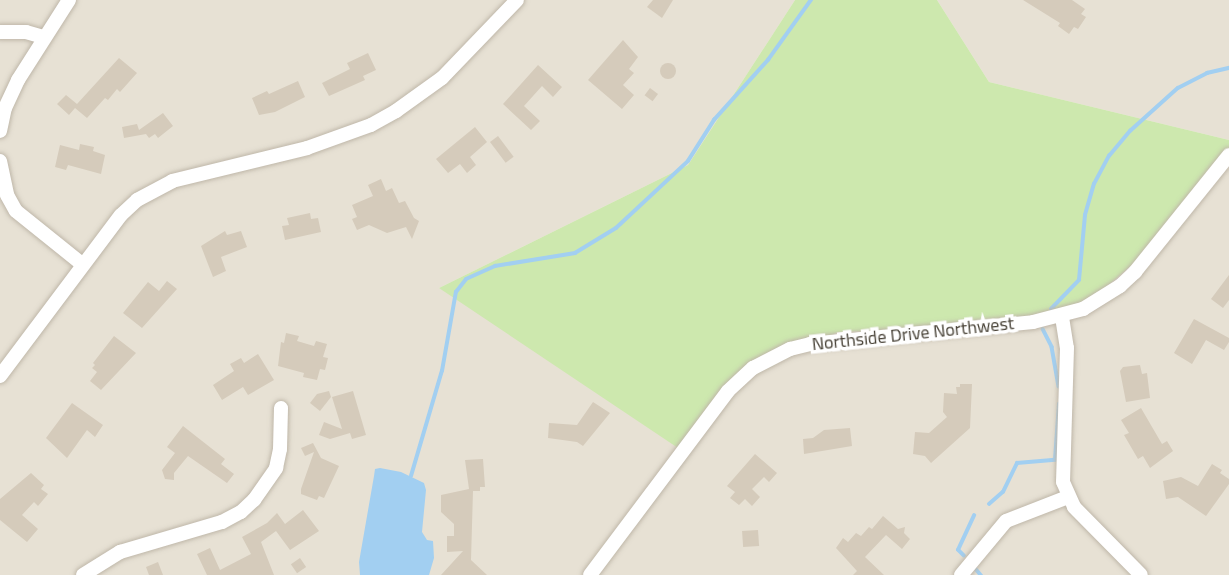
<!DOCTYPE html>
<html>
<head>
<meta charset="utf-8">
<style>
  body { margin:0 }
  #map { position:relative; width:1229px; height:575px; overflow:hidden; background:#f3efe6; font-family:"Titillium Web",sans-serif }
  div>[style] { position:absolute }
  [style*='--x'] { left:calc(var(--x)*1px); top:calc(var(--y)*1px); width:calc(var(--w)*1px); rotate:calc(var(--a)*1deg) }
  .residential>* { inset:0; background:#e7e1d4 }
  .green>* { inset:0; background:#cde8ae }
  .water>* { inset:0; background:#a2cff1 }
  .stream>* { height:3.5px; margin:-1.75px; padding:0 1.75px; transform-origin:1.75px; border-radius:1.75px; background:#a2cff1 }
  .building>* { inset:0; background:#d5cbbb; transform-origin:0 0 }
  .round { border-radius:50% }
  .roads { filter:drop-shadow(0 0 2px #bfb7a9) drop-shadow(0 0 2px #bfb7a9) }
  .minor>* { height:14px; margin:-7px; padding:0 7px; transform-origin:7px; border-radius:7px; background:#fff }
  span { translate:-50% -50%; white-space:nowrap; text-align:center; line-height:1.15; -webkit-text-stroke:7px #fff; paint-order:stroke }
  .street-label { font-size:18px; color:#464035 }
</style>
</head>
<body>
<div id="map">
  <div class="residential">
    <i style="clip-path:polygon(0 0,795px 0,688px 165px,439px 288px,741px 382px,838px 332px,976px 328px,1229px 154px,1229px 575px,0 575px)"></i>
    <i style="clip-path:polygon(937px 0,1229px 0,1229px 140px,989px 82px)"></i>
  </div>
  <div class="green">
    <i style="clip-path:polygon(795px 0,937px 0,989px 82px,1229px 140px,1229px 154px,1177px 226px,1078px 311px,976px 328px,838px 332px,741px 382px,684px 452px,439px 288px,688px 165px)"></i>
  </div>
  <div class="water">
    <i style="clip-path:polygon(380px 468px,401px 472px,424px 483px,426px 490px,422px 532px,427px 540px,433px 541px,434px 558px,429px 575px,360px 575px,359px 562px,374px 476px,375px 469px)"></i>
  </div>
  <div class="stream">
    <i style="--x:1051;--y:309;--w:40;--a:-46"></i>
    <i style="--x:1079;--y:280;--w:65;--a:-84.7"></i>
    <i style="--x:1085;--y:215;--w:32;--a:-74"></i>
    <i style="--x:1094;--y:184;--w:32;--a:-62"></i>
    <i style="--x:1109;--y:156;--w:33;--a:-50"></i>
    <i style="--x:1130;--y:131;--w:64;--a:-41.9"></i>
    <i style="--x:1178;--y:88;--w:33;--a:-27"></i>
    <i style="--x:1207;--y:73;--w:23;--a:-13"></i>
    <i style="--x:1043;--y:329;--w:20;--a:63"></i>
    <i style="--x:1052;--y:347;--w:40;--a:80"></i>
    <i style="--x:411;--y:476;--w:109;--a:-73.6"></i>
    <i style="--x:442;--y:371;--w:80;--a:-80"></i>
    <i style="--x:456;--y:292;--w:16;--a:-52"></i>
    <i style="--x:466;--y:279;--w:32;--a:-24"></i>
    <i style="--x:495;--y:266;--w:81;--a:-9.2"></i>
    <i style="--x:575;--y:253;--w:48;--a:-31.4"></i>
    <i style="--x:616;--y:228;--w:98;--a:-42.9"></i>
    <i style="--x:688;--y:161;--w:49;--a:-57.6"></i>
    <i style="--x:714;--y:120;--w:81;--a:-48"></i>
    <i style="--x:768;--y:60;--w:74;--a:-54.4"></i>
    <i style="--x:989;--y:504;--w:18;--a:-41"></i>
    <i style="--x:1003;--y:492;--w:32;--a:-64"></i>
    <i style="--x:1017;--y:463;--w:38;--a:-5"></i>
    <i style="--x:1055;--y:460;--w:56;--a:-85.9"></i>
    <i style="--x:964;--y:556;--w:8;--a:-135"></i>
    <i style="--x:958;--y:550;--w:38;--a:-65"></i>
    <i style="--x:976;--y:569;--w:8;--a:50"></i>
  </div>
  <div class="building">
    <i style="clip-path:polygon(653px 0,673px 0,662px 18px,647px 7px)"></i>
    <i style="clip-path:polygon(1023px 0,1072px 0,1085px 9px,1081px 14px,1086px 17px,1078px 29px,1074px 27px,1069px 34px,1058px 26px,1060px 23px)"></i>
    <i style="clip-path:polygon(623px 40px,638px 57px,629px 69px,634px 73px,623px 85px,634px 95px,622px 109px,588px 80px)"></i>
    <i style="clip-path:polygon(368px 53px,376px 70px,363px 76px,365px 80px,329px 96px,322px 83px,350px 69px,347px 63px)"></i>
    <i style="clip-path:polygon(119px 58px,137px 73px,120px 92px,117px 89px,108px 100px,105px 98px,87px 118px,75px 108px,69px 115px,57px 104px,66px 95px,77px 104px)"></i>
    <i class="round" style="left:660px;top:63px;width:16px;height:16px"></i>
    <i style="clip-path:polygon(538px 65px,562px 87px,553px 97px,542px 86px,524px 106px,540px 121px,531px 130px,503px 104px)"></i>
    <i style="clip-path:polygon(298px 81px,305px 97px,275px 112px,259px 115px,252px 98px,267px 91px,269px 94px)"></i>
    <i style="left:650px;top:88px;width:10px;height:9px;rotate:37deg"></i>
    <i style="clip-path:polygon(163px 113px,173px 126px,158px 138px,155px 134px,149px 138px,146px 134px,124px 138px,122px 127px,137px 124px,139px 130px)"></i>
    <i style="clip-path:polygon(475px 127px,487px 142px,470px 157px,476px 165px,467px 173px,460px 164px,448px 173px,436px 159px)"></i>
    <i style="left:498px;top:136px;width:26px;height:10px;rotate:53deg"></i>
    <i style="clip-path:polygon(80px 144px,94px 147px,93px 151px,105px 155px,101px 174px,68px 165px,66px 170px,55px 167px,60px 145px,79px 150px)"></i>
    <i style="clip-path:polygon(381px 179px,386px 191px,392px 188px,399px 203px,405px 201px,414px 218px,419px 221px,412px 239px,406px 227px,387px 233px,369px 225px,357px 230px,352px 219px,357px 217px,352px 205px,373px 196px,368px 185px)"></i>
    <i style="clip-path:polygon(310px 213px,311px 219px,318px 218px,321px 232px,285px 240px,282px 226px,289px 225px,287px 218px)"></i>
    <i style="clip-path:polygon(225px 231px,227px 235px,241px 231px,247px 247px,221px 257px,226px 271px,213px 277px,201px 246px)"></i>
    <i style="clip-path:polygon(1229px 275px,1229px 300px,1223px 308px,1211px 299px)"></i>
    <i style="clip-path:polygon(167px 281px,177px 289px,142px 328px,123px 313px,148px 282px,159px 291px)"></i>
    <i style="clip-path:polygon(1194px 319px,1229px 338px,1229px 342px,1224px 350px,1206px 340px,1192px 364px,1174px 353px)"></i>
    <i style="clip-path:polygon(286px 333px,299px 336px,297px 341px,314px 346px,316px 341px,327px 344px,323px 357px,328px 358px,325px 370px,320px 369px,317px 380px,303px 377px,304px 373px,278px 366px,281px 342px,284px 343px)"></i>
    <i style="clip-path:polygon(114px 336px,136px 353px,101px 390px,90px 381px,97px 372px,92px 368px,95px 365px,93px 363px)"></i>
    <i style="clip-path:polygon(258px 354px,274px 380px,248px 395px,243px 387px,222px 400px,213px 385px,234px 371px,230px 364px,241px 358px,244px 363px)"></i>
    <i style="clip-path:polygon(1140px 365px,1142px 374px,1147px 373px,1150px 398px,1126px 402px,1120px 371px,1123px 367px)"></i>
    <i style="clip-path:polygon(960px 384px,972px 384px,970px 428px,931px 463px,925px 456px,913px 454px,915px 432px,929px 433px,947px 417px,943px 412px,944px 393px,957px 394px,956px 387px,960px 387px)"></i>
    <i style="clip-path:polygon(329px 391px,331px 397px,320px 411px,310px 403px,317px 394px)"></i>
    <i style="clip-path:polygon(353px 391px,366px 435px,352px 439px,350px 433px,330px 439px,319px 435px,324px 422px,342px 429px,332px 397px)"></i>
    <i style="clip-path:polygon(593px 402px,610px 413px,583px 446px,577px 442px,548px 438px,549px 423px,577px 425px)"></i>
    <i style="clip-path:polygon(72px 403px,103px 425px,95px 437px,87px 430px,67px 458px,46px 438px)"></i>
    <i style="clip-path:polygon(1141px 408px,1162px 444px,1167px 441px,1173px 451px,1150px 468px,1143px 456px,1138px 459px,1124px 435px,1129px 433px,1121px 420px)"></i>
    <i style="clip-path:polygon(183px 426px,225px 459px,221px 464px,234px 474px,227px 483px,188px 456px,174px 473px,174px 480px,165px 479px,162px 470px,175px 453px,167px 447px)"></i>
    <i style="clip-path:polygon(850px 428px,852px 446px,804px 454px,803px 439px,813px 438px,824px 430px)"></i>
    <i style="clip-path:polygon(313px 443px,321px 458px,339px 466px,324px 498px,319px 496px,317px 500px,301px 494px,301px 489px,314px 452px,305px 456px,301px 448px)"></i>
    <i style="clip-path:polygon(755px 454px,777px 473px,769px 482px,764px 477px,752px 489px,760px 497px,752px 506px,745px 499px,739px 505px,730px 498px,735px 492px,727px 486px)"></i>
    <i style="clip-path:polygon(483px 459px,485px 487px,480px 487px,480px 491px,473px 491px,471px 560px,487px 575px,441px 575px,463px 551px,447px 552px,447px 536px,454px 536px,454px 524px,441px 512px,441px 495px,469px 489px,465px 460px)"></i>
    <i style="clip-path:polygon(1212px 464px,1222px 470px,1220px 473px,1229px 479px,1229px 484px,1206px 516px,1178px 497px,1166px 499px,1163px 481px,1181px 477px,1198px 486px)"></i>
    <i style="clip-path:polygon(31px 473px,44px 485px,41px 489px,48px 494px,38px 506px,34px 502px,22px 515px,38px 529px,27px 542px,0 520px,0 499px)"></i>
    <i style="clip-path:polygon(303px 510px,319px 531px,290px 550px,276px 531px,261px 542px,274px 575px,207px 575px,197px 554px,210px 548px,220px 570px,251px 554px,242px 537px,267px 523px,277px 513px,285px 524px)"></i>
    <i style="clip-path:polygon(883px 516px,898px 529px,905px 527px,904px 533px,910px 539px,902px 549px,886px 535px,865px 557px,884px 575px,853px 575px,857px 571px,836px 548px,843px 538px,848px 542px,856px 533px,861px 536px,869px 527px,872px 529px)"></i>
    <i style="left:758px;top:530px;width:16px;height:16px;rotate:86deg"></i>
    <i style="left:300px;top:558px;width:11px;height:11px;rotate:56deg"></i>
    <i style="clip-path:polygon(158px 562px,163px 575px,149px 575px,146px 567px)"></i>
  </div>
  <div class="roads">
    <div class="minor">
      <i style="--x:0;--y:32;--w:26;--a:0"></i>
      <i style="--x:26;--y:32;--w:18;--a:16"></i>
      <i style="--x:0;--y:131;--w:24;--a:-78"></i>
      <i style="--x:5;--y:108;--w:31;--a:-65"></i>
      <i style="--x:18;--y:80;--w:95;--a:-57.5"></i>
      <i style="--x:0;--y:161;--w:35;--a:78"></i>
      <i style="--x:7;--y:195;--w:18;--a:61"></i>
      <i style="--x:16;--y:211;--w:85;--a:38.8"></i>
      <i style="--x:1062;--y:317;--w:31;--a:81"></i>
      <i style="--x:1067;--y:348;--w:134;--a:91.7"></i>
      <i style="--x:1063;--y:482;--w:27;--a:66"></i>
      <i style="--x:1074;--y:507;--w:95;--a:45.4"></i>
      <i style="--x:0;--y:376;--w:201;--a:-53.1"></i>
      <i style="--x:121;--y:215;--w:22;--a:-43"></i>
      <i style="--x:137;--y:200;--w:40;--a:-28"></i>
      <i style="--x:172;--y:181;--w:139;--a:-13.7"></i>
      <i style="--x:307;--y:148;--w:68;--a:-19.8"></i>
      <i style="--x:371;--y:125;--w:29;--a:-29"></i>
      <i style="--x:396;--y:111;--w:57;--a:-35.7"></i>
      <i style="--x:442;--y:78;--w:108;--a:-46.1"></i>
      <i style="--x:83;--y:575;--w:44;--a:-31.9"></i>
      <i style="--x:120;--y:552;--w:106;--a:-16.4"></i>
      <i style="--x:222;--y:522;--w:21;--a:-28"></i>
      <i style="--x:241;--y:512;--w:18;--a:-43"></i>
      <i style="--x:254;--y:500;--w:39;--a:-55"></i>
      <i style="--x:276;--y:468;--w:19;--a:-78"></i>
      <i style="--x:280;--y:449;--w:41;--a:-88.6"></i>
      <i style="--x:590;--y:575;--w:230;--a:-53.1"></i>
      <i style="--x:728;--y:391;--w:34;--a:-43"></i>
      <i style="--x:753;--y:368;--w:42;--a:-27.2"></i>
      <i style="--x:790;--y:349;--w:21;--a:-14"></i>
      <i style="--x:810;--y:344;--w:224;--a:-5.6"></i>
      <i style="--x:1033;--y:322;--w:52;--a:-14.6"></i>
      <i style="--x:1083;--y:309;--w:44;--a:-31.9"></i>
      <i style="--x:1120;--y:286;--w:21;--a:-43"></i>
      <i style="--x:1135;--y:272;--w:150;--a:-51.2"></i>
      <i style="--x:961;--y:575;--w:70;--a:-50.2"></i>
      <i style="--x:1006;--y:521;--w:66;--a:-21.2"></i>
    </div>
  </div>
  <div class="street-label">
    <span style="left:913px;top:334px;rotate:-6deg">Northside Drive Northwest</span>
  </div>
</div>
</body>
</html>
